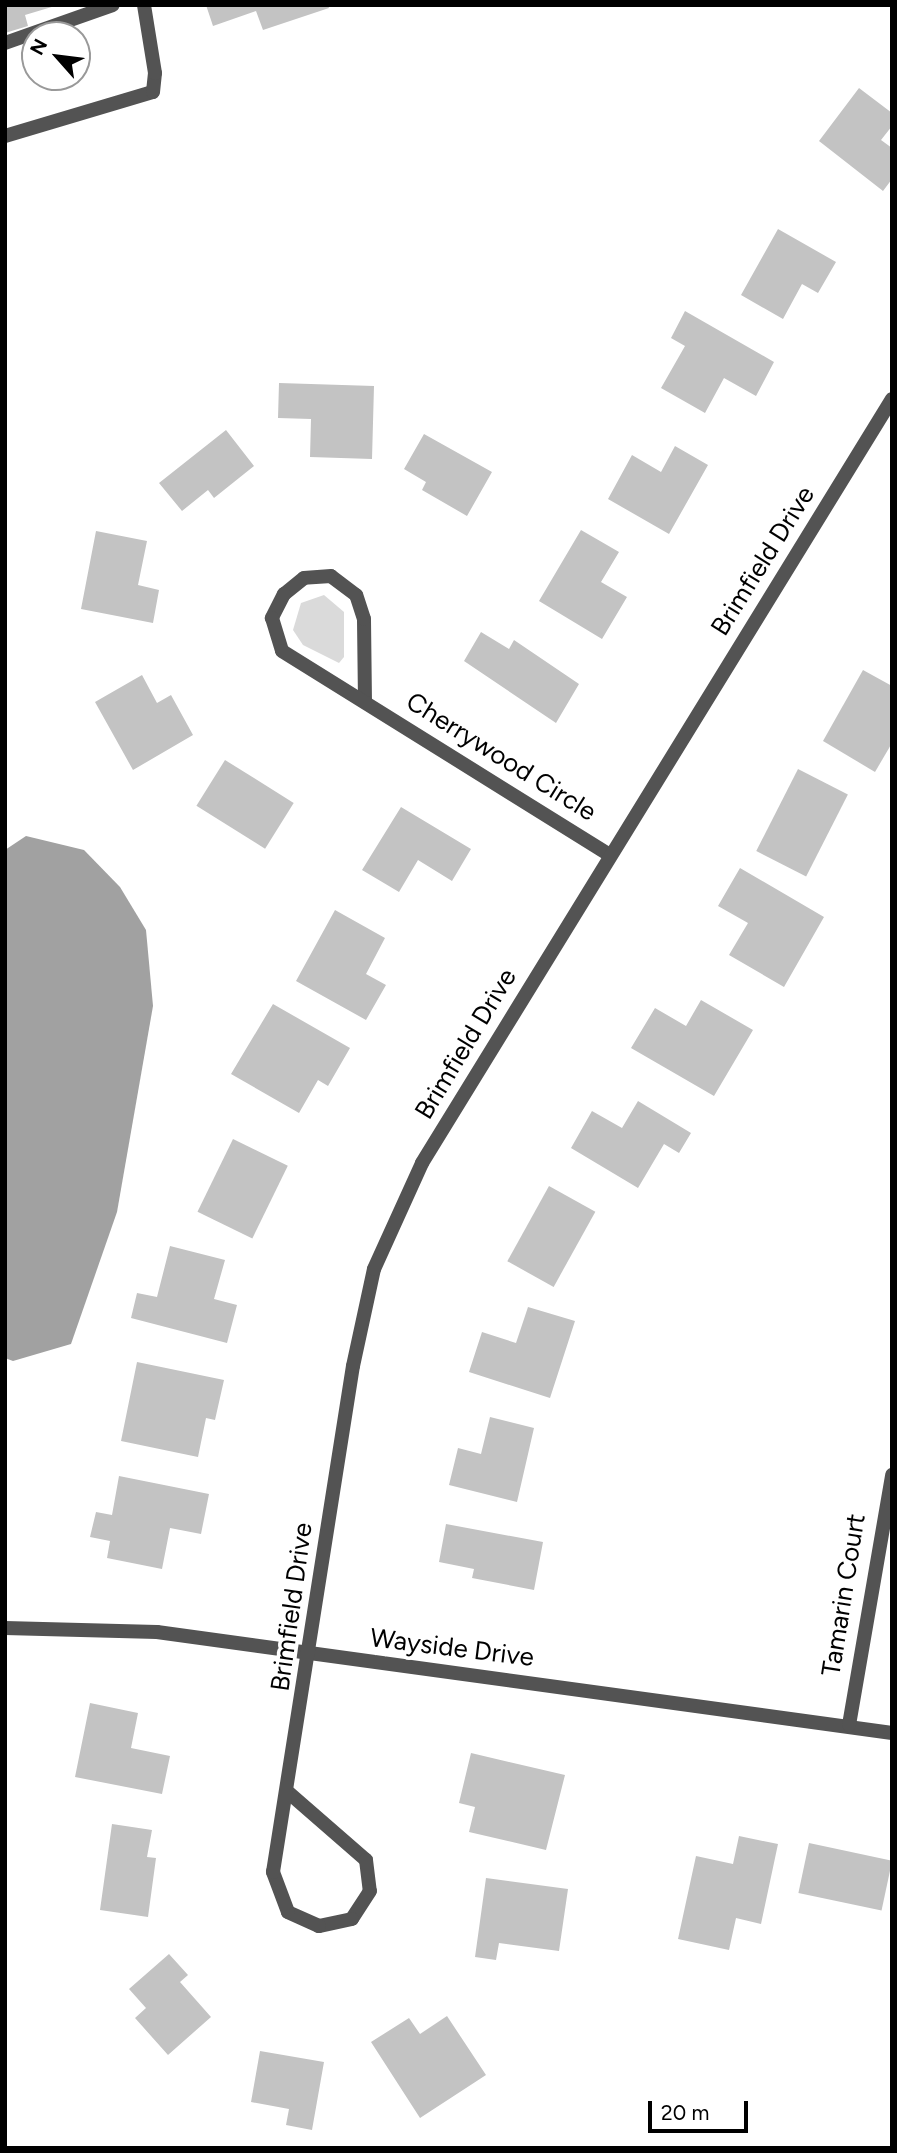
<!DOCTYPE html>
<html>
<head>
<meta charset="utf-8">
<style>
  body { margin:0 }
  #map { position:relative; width:897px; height:2153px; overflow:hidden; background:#fff; font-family:Figtree,sans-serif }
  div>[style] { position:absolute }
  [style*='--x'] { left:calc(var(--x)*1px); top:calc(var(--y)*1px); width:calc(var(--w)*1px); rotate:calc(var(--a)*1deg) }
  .green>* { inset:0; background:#dadada }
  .water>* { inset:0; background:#a1a1a1 }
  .building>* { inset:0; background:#c3c3c3; transform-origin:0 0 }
  .lane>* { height:14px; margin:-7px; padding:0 7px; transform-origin:7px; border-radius:7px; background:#535353 }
  .street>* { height:14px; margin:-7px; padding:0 7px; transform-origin:7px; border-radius:7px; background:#535353 }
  span { translate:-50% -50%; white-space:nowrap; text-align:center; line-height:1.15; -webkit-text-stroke:7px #fff; paint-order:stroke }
  .street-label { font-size:26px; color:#000 }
  .frame { position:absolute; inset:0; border:7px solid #000; pointer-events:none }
  .north { position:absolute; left:21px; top:21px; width:70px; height:70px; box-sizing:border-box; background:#fff; border:2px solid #999; border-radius:50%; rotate:298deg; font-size:19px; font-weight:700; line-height:28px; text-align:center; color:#000 }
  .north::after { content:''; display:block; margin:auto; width:24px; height:32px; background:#000; clip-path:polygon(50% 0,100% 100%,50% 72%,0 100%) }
  .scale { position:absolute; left:648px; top:2101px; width:100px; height:32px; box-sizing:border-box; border:4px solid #000; border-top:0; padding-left:9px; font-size:21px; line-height:24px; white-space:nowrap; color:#000; -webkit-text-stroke:5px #fff; paint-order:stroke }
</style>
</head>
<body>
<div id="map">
  <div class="green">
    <i style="clip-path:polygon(324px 595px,344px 612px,344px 657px,339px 663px,303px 645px,293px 630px,301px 603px)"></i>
  </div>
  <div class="water">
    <i style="clip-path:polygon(26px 836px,84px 850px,120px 887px,146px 930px,153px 1006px,117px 1212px,71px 1344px,13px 1361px,5px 1358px,5px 850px)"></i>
  </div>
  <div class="building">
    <i style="clip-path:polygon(5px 5px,55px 5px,55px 6px,25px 15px,28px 26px,5px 33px)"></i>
    <i style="clip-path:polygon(206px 5px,328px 5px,329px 8px,263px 30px,256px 11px,213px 26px)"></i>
    <i style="clip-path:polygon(859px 88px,892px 113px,892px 126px,881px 140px,892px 148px,892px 179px,883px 191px,819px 141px)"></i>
    <i style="clip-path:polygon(778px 229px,836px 262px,818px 293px,802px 284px,783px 319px,741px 295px)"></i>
    <i style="clip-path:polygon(685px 311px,774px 362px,756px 396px,724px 378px,705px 413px,661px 388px,685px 346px,671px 338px)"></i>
    <i style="clip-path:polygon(279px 383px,374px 386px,372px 459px,310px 457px,311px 419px,278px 418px)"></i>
    <i style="clip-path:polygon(226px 430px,254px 466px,214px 498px,208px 490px,182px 511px,159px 483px)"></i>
    <i style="clip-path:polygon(424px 434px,492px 472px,467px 516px,422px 490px,426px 482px,404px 469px)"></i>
    <i style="clip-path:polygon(675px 446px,708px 465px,669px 534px,608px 499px,632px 455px,661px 472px)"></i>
    <i style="clip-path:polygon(581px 530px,619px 552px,601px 582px,627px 597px,602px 639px,539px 601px)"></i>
    <i style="clip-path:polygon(96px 531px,147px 541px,138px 585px,159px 590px,153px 623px,81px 609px)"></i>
    <i style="clip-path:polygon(481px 632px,509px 649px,514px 640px,579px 684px,556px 723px,464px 661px)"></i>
    <i style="clip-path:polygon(863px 670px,892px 686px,892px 743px,875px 772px,823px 741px)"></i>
    <i style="clip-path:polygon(142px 675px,157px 703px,171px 695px,193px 735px,133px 770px,95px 702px)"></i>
    <i style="left:225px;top:760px;width:81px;height:54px;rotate:32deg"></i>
    <i style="left:798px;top:769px;width:56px;height:92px;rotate:27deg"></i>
    <i style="clip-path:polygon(401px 807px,471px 849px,452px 881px,418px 860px,399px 892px,362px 870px)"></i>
    <i style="clip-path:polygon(740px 868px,824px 917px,784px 987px,729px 955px,748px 923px,718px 906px)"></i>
    <i style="clip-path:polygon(335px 910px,385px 938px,366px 974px,386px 985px,366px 1020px,296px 981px)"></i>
    <i style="clip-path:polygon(701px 1000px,753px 1030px,714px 1096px,631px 1048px,655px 1008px,686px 1026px)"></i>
    <i style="clip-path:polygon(273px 1004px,350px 1048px,328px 1086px,318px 1080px,299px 1113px,231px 1074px)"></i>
    <i style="clip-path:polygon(638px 1101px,691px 1133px,679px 1153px,664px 1144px,638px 1188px,571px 1148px,592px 1111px,622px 1128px)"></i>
    <i style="left:233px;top:1139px;width:61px;height:81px;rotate:26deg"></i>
    <i style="left:549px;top:1186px;width:53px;height:86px;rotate:29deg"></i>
    <i style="clip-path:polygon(170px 1246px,225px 1260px,214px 1299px,237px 1305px,227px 1343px,131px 1318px,137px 1293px,157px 1297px)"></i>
    <i style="clip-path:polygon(528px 1307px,575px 1321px,550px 1398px,469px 1372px,482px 1332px,516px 1343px)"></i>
    <i style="clip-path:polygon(137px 1362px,224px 1380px,215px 1420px,206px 1418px,198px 1457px,121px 1441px)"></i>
    <i style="clip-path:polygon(490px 1417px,534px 1428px,517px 1502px,449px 1485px,458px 1448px,481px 1454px)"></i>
    <i style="clip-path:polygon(119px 1476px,209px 1494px,201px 1534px,170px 1528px,162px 1569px,107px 1558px,110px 1541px,90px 1537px,96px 1512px,112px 1515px)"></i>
    <i style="clip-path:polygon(446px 1524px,543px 1542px,534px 1590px,472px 1578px,474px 1569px,439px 1562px)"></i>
    <i style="clip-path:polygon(90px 1703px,138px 1713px,131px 1748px,170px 1756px,162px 1794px,75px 1777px)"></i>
    <i style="clip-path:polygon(471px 1753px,565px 1775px,546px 1850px,469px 1832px,475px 1807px,459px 1803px)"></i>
    <i style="clip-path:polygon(112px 1824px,152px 1830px,147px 1857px,156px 1858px,148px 1917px,100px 1910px)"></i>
    <i style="clip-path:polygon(739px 1836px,778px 1844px,761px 1924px,736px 1918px,729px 1950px,678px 1939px,696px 1856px,733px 1864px)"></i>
    <i style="left:809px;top:1843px;width:85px;height:51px;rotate:12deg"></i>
    <i style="clip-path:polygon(486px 1878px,568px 1889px,559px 1951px,499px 1943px,496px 1960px,475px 1957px)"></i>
    <i style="clip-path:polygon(169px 1954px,188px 1975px,180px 1982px,211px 2017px,168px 2055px,135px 2018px,146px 2008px,129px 1989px)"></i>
    <i style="clip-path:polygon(447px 2016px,486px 2075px,420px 2118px,371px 2042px,409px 2018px,420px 2034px)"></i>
    <i style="clip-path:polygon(260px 2051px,324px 2062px,312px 2130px,286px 2125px,289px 2109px,251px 2102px)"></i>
  </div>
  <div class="lane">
    <i style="--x:5;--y:43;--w:114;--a:-19.4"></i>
    <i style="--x:5;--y:136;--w:154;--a:-16.6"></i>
    <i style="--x:153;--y:92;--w:19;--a:-84"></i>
    <i style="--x:155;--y:73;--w:69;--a:-99.2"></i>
  </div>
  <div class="street">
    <i style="--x:365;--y:702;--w:83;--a:-90.7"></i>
    <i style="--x:364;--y:619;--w:25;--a:-108"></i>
    <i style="--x:356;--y:595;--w:31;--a:-143"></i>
    <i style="--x:331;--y:576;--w:27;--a:176"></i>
    <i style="--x:304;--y:578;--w:26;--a:141"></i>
    <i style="--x:284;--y:594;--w:27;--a:117"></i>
    <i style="--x:272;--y:618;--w:34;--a:73"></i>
    <i style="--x:282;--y:651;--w:386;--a:31.9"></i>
    <i style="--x:5;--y:1628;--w:152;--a:1.5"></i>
    <i style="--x:157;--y:1632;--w:742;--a:7.82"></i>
    <i style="--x:849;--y:1725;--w:254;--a:-80.2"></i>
    <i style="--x:289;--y:1793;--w:102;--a:41"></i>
    <i style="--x:366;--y:1860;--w:31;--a:83"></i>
    <i style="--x:370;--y:1891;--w:33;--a:123"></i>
    <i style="--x:352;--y:1919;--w:34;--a:168"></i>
    <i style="--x:319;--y:1926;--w:34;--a:-156"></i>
    <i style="--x:288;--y:1912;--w:43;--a:-110.6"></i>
    <i style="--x:273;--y:1872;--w:512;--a:-81.02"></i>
    <i style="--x:353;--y:1366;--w:99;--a:-77.8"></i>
    <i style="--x:374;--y:1269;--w:116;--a:-65.6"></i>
    <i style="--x:422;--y:1163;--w:897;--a:-58.4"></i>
  </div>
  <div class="street-label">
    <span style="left:763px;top:561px;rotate:-58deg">Brimfield Drive</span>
    <span style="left:501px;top:757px;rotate:32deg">Cherrywood Circle</span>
    <span style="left:466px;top:1044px;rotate:-59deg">Brimfield Drive</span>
    <span style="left:844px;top:1595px;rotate:-81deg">Tamarin Court</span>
    <span style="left:292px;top:1607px;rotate:-82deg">Brimfield Drive</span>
    <span style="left:452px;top:1648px;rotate:7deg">Wayside Drive</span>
  </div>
  <div class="frame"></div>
  <div class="north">N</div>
  <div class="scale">20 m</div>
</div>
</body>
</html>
